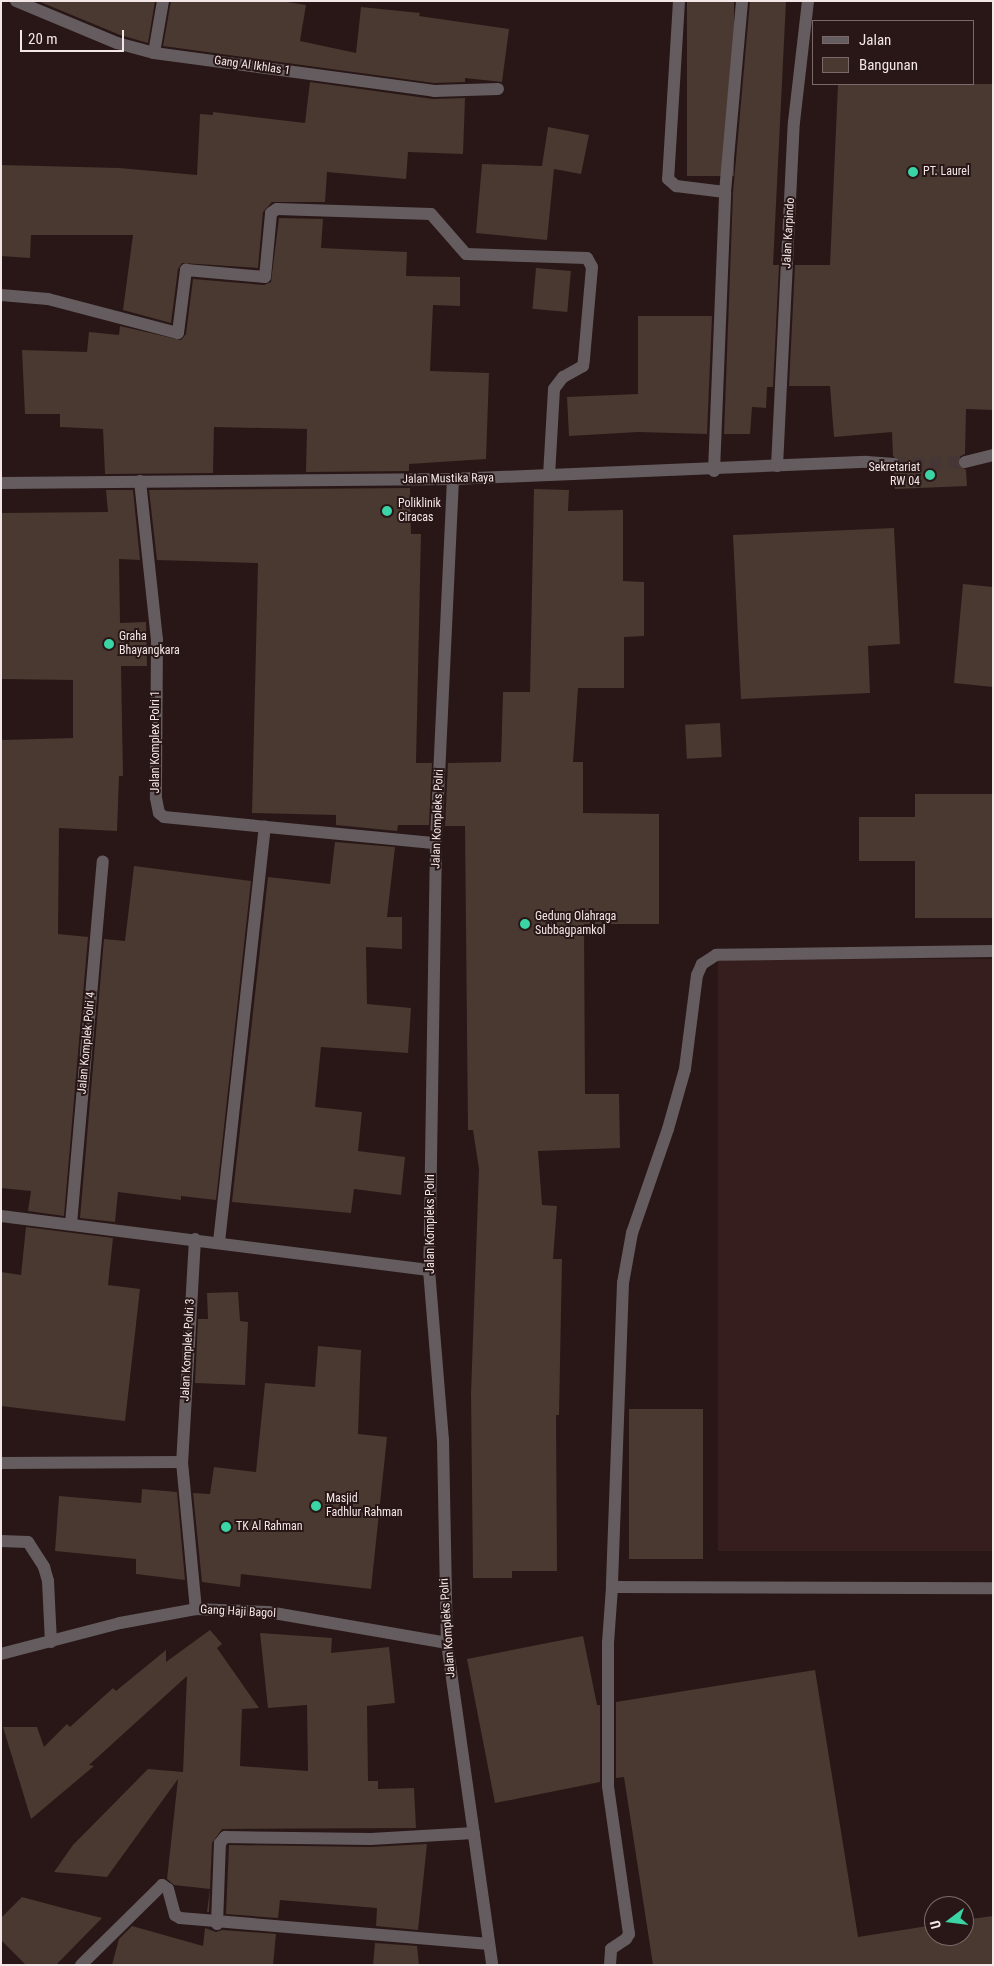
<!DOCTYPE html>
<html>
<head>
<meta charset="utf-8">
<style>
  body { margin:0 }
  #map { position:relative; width:994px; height:1966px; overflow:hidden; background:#281716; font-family:"Roboto Condensed",sans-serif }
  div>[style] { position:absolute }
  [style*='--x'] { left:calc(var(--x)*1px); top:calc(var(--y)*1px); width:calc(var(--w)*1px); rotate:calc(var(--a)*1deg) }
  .built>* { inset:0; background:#351e1d; transform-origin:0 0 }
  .building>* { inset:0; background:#493930; transform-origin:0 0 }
  .minor-tunnel>* { height:12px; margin-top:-6px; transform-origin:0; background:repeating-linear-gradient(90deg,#463635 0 12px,transparent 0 18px) }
  .service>* { height:12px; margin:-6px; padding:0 6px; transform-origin:6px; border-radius:6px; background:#655c60 }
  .minor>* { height:12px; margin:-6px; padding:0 6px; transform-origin:6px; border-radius:6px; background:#655c60 }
  .dots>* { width:14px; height:14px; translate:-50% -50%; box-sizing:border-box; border:2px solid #281716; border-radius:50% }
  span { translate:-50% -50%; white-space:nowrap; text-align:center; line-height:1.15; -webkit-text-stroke:4px #281716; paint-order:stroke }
  .street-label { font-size:12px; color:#f3e6e6 }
  .poi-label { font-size:12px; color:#f3e6e6 }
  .left { translate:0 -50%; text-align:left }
  .right { translate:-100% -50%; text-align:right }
  .frame { position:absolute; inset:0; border:2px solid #f3e6e6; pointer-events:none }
  .legend { position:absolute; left:812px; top:20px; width:162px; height:65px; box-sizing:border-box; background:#281716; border:1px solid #796a69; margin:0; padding:6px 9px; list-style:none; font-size:15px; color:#f3e6e6 }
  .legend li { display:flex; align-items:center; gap:10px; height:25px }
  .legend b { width:25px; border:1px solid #796a69 }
  .north { position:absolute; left:924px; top:1896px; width:50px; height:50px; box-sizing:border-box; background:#281716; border:1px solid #796a69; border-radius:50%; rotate:255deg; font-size:14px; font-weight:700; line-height:20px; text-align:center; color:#f3e6e6 }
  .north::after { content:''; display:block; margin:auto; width:18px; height:22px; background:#3bd4a4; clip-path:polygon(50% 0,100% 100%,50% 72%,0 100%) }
  .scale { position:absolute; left:20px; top:30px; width:104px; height:22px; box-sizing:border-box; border:2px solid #f3e6e6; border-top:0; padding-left:6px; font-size:15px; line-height:18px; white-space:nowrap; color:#f3e6e6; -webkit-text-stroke:4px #281716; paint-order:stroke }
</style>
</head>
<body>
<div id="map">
  <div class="built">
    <i style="left:993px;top:959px;width:592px;height:275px;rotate:90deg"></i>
  </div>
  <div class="building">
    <i style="clip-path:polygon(38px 1px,155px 1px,148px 43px,120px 35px)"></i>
    <i style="clip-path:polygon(171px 1px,281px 1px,306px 5px,300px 41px,356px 53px,361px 7px,420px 13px,419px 16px,509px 29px,502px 82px,465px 78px,465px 82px,434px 83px,163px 46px)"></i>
    <i style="left:687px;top:1px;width:47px;height:175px"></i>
    <i style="clip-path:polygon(750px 1px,786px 1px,773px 265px,779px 265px,773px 387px,767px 387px,766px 408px,752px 407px,750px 434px,724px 434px,733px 193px)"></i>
    <i style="clip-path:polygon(310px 82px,433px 99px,465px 98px,463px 154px,408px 152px,406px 179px,327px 172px,325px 202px,272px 202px,263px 212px,258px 268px,182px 263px,178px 269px,171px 323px,123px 310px,133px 235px,31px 235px,30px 258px,1px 256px,1px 165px,119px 168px,197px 175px,200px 114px,213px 115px,213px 112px,305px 123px)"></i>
    <i style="clip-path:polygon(838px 84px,993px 84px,993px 410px,966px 409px,965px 454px,959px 457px,957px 463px,966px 470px,967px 486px,895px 489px,894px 472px,902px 464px,893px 456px,892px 432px,834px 437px,830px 386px,789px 386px,795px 265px,830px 265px)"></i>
    <i style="clip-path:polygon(548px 127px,589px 135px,581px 174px,554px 169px,547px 240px,476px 233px,482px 164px,542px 166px)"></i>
    <i style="clip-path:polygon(279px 218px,323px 219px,321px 248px,407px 252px,406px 276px,460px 277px,460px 306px,433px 305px,430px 371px,489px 373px,486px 459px,409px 464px,409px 471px,306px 472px,307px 429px,214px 427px,213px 473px,105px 474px,103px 429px,60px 427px,60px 414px,25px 414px,22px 350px,87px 352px,89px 332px,119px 335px,120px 326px,181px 340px,186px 334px,193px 279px,264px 285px,271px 282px)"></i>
    <i style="left:536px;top:268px;width:35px;height:41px;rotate:5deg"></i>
    <i style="clip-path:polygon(638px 316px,712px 316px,707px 434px,638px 432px,569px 436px,567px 397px,638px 394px)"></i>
    <i style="clip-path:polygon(410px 488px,411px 534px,421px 534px,416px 763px,432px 763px,429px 825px,398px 825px,397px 831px,336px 825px,336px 815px,252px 813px,258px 563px,157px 560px,149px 490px)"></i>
    <i style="clip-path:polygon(534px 489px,569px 490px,568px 511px,623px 510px,623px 581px,644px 582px,644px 636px,624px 637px,624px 688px,578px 688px,573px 762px,583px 762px,583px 813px,659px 814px,659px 924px,584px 924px,585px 1094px,619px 1094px,620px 1148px,538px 1151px,542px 1205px,557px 1206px,553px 1259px,562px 1259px,559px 1415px,556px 1415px,557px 1571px,512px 1571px,512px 1578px,473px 1578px,471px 1393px,479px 1169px,473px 1130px,468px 1130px,465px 826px,445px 826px,448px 763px,501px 762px,503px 692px,530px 692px)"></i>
    <i style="clip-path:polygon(106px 490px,133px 490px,140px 560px,119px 559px,120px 623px,146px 622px,147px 666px,121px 666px,123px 776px,119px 776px,117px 831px,59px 828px,58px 934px,88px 937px,64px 1216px,28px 1211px,31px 1191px,1px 1188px,1px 740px,73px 738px,73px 680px,1px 679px,1px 513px,108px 512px)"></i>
    <i style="clip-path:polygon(894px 528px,900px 644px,868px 646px,870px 693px,741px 699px,733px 535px)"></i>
    <i style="clip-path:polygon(963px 584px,993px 587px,993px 687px,954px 683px)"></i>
    <i style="left:720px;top:723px;width:34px;height:35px;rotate:87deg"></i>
    <i style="clip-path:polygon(915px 794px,993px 794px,993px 918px,915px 918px,915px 861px,859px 861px,859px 817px,915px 817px)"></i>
    <i style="clip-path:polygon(335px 842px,395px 847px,387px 917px,402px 917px,402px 949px,366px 947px,367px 1004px,411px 1008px,408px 1053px,321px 1047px,315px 1107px,362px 1112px,358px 1151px,405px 1157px,401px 1195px,354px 1189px,351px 1213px,232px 1202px,268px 877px,330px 884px)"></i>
    <i style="clip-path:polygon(134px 866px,251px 881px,216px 1200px,181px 1196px,181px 1200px,118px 1192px,115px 1222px,80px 1218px,104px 939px,125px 941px)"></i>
    <i style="clip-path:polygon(26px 1227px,113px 1238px,108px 1285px,140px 1289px,125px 1421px,1px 1406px,1px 1272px,21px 1275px)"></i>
    <i style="clip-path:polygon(238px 1292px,240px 1321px,248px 1322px,245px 1385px,195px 1383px,198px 1319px,208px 1319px,207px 1293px)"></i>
    <i style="clip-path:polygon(318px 1346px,361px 1350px,358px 1434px,387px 1437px,371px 1589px,241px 1574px,240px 1587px,202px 1582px,193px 1493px,210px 1494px,214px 1467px,256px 1472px,265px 1383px,315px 1387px)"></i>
    <i style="left:629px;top:1409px;width:74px;height:150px"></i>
    <i style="clip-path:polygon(142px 1489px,177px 1492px,185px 1580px,136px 1574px,136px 1559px,55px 1551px,59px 1496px,141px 1503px)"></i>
    <i style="clip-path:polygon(210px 1630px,222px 1644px,217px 1648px,259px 1708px,242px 1709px,240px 1766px,308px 1771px,307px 1705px,268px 1708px,260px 1633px,332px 1638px,331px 1653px,389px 1647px,395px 1703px,367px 1706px,368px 1781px,378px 1781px,378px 1789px,414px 1788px,416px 1828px,222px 1829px,212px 1843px,209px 1912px,207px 1912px,210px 1889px,174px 1885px,167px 1879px,178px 1779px,107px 1877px,54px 1872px,73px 1845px,148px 1769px,183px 1772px,187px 1676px,89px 1765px,94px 1766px,31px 1819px,3px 1727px,37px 1727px,44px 1747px,67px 1724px,70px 1727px,113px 1688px,116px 1691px,166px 1650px,166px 1662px)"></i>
    <i style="clip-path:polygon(583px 1636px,597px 1705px,600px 1705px,600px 1782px,495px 1803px,467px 1659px)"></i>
    <i style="clip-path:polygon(815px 1670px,858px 1937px,934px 1925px,934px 1936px,964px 1936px,964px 1920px,993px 1916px,993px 1965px,653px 1965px,624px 1777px,616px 1778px,616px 1702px)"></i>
    <i style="clip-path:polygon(427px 1844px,418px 1930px,376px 1926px,377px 1908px,280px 1900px,278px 1918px,226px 1914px,229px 1845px,371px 1847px)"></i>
    <i style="clip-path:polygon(22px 1897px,63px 1908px,102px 1918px,56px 1965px,26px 1965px,1px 1940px,1px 1918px)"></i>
    <i style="clip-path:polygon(132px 1926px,203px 1946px,205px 1928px,216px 1932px,222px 1930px,276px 1934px,273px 1965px,112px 1965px,119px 1939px)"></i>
    <i style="clip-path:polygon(375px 1943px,417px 1946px,419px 1965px,373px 1965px)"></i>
  </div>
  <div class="minor-tunnel">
    <i style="--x:894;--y:464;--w:71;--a:-1.6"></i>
  </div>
  <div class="service">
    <i style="--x:777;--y:466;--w:344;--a:-87.2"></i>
    <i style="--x:794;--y:122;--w:122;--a:-83.4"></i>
    <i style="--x:140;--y:481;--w:159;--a:83.9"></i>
    <i style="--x:157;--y:639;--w:159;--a:90.4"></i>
    <i style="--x:156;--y:798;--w:15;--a:79"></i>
    <i style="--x:159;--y:813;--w:6;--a:39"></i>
    <i style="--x:164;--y:817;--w:273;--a:5.5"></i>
    <i style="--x:993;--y:951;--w:277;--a:179.2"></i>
    <i style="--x:716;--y:955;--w:17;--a:147"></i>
    <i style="--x:702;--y:964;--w:12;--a:114"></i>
    <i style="--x:697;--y:975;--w:95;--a:97.3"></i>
    <i style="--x:685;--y:1069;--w:62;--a:105.8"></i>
    <i style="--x:668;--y:1129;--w:110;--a:109.1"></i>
    <i style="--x:632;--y:1233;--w:51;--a:100.2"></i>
    <i style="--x:623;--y:1283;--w:304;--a:92.1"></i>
    <i style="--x:612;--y:1587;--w:381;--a:0.2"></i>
    <i style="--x:610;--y:1965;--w:16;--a:-86"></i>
    <i style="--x:611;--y:1949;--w:18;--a:-34"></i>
    <i style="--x:626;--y:1939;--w:6;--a:-59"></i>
    <i style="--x:629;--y:1934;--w:149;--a:-98.1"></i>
    <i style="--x:608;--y:1786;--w:143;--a:-90"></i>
    <i style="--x:608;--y:1643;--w:56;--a:-85.9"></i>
  </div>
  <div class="minor">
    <i style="--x:16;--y:1;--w:109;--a:22.6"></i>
    <i style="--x:117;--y:43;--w:38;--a:15"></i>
    <i style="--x:154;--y:53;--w:283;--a:7.7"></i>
    <i style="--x:434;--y:91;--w:64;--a:-1.8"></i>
    <i style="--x:679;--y:1;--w:178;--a:93.5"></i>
    <i style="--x:668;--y:179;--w:11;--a:41"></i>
    <i style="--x:676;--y:186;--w:49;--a:7"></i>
    <i style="--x:154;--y:53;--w:53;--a:-80.2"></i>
    <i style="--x:1;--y:295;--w:47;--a:4.9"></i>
    <i style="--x:48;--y:299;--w:134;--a:14.7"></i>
    <i style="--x:178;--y:333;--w:64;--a:-82.8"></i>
    <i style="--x:186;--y:270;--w:79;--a:5.1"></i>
    <i style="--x:265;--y:277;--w:64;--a:-84.6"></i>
    <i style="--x:271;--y:213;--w:7;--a:-34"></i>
    <i style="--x:277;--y:209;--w:154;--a:1.9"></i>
    <i style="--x:431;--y:214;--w:53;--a:48.8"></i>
    <i style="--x:466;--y:254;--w:121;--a:1.9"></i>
    <i style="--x:587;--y:258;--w:10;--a:61"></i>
    <i style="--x:592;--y:267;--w:92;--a:95"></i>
    <i style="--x:584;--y:359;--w:7;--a:98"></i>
    <i style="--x:583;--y:366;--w:23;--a:151"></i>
    <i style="--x:563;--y:377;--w:15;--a:127"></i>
    <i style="--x:554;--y:389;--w:86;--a:93.3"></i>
    <i style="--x:965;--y:462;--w:29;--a:-14"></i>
    <i style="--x:714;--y:471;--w:279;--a:-87.7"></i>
    <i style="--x:725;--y:192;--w:192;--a:-84.9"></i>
    <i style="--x:453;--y:479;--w:364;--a:92.7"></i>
    <i style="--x:436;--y:843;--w:427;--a:90.9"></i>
    <i style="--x:429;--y:1270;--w:171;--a:85.3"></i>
    <i style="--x:443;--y:1440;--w:203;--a:88.9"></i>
    <i style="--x:447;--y:1643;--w:325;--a:82"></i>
    <i style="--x:1;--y:483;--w:452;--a:-0.5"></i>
    <i style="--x:453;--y:479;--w:414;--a:-2.4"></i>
    <i style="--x:867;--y:462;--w:27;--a:4"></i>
    <i style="--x:1;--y:1216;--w:431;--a:7.2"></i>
    <i style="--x:71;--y:1224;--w:364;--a:-85"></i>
    <i style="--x:195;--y:1239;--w:223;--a:93.3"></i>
    <i style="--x:182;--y:1462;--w:148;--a:84.6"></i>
    <i style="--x:219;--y:1242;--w:418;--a:-83.7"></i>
    <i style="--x:1;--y:1463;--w:181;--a:-0.3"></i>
    <i style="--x:1;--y:1541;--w:27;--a:2"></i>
    <i style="--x:28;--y:1542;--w:30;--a:57"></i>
    <i style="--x:44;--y:1567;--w:15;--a:74"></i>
    <i style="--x:48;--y:1581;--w:61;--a:87.2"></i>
    <i style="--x:1;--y:1654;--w:123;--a:-14.6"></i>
    <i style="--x:120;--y:1623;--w:77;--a:-10.4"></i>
    <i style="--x:196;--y:1609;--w:72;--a:2.4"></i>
    <i style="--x:268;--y:1612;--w:182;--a:9.8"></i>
    <i style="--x:217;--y:1924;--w:81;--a:-87.9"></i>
    <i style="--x:220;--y:1843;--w:8;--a:-50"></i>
    <i style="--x:225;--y:1837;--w:146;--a:0.8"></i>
    <i style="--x:371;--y:1839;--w:103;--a:-3.3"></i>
    <i style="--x:81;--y:1965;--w:114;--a:-44.6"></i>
    <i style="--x:162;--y:1885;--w:7;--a:34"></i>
    <i style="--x:168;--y:1889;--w:27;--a:75"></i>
    <i style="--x:175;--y:1915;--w:6;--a:31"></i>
    <i style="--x:180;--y:1918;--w:310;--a:4.8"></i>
  </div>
  <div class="dots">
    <i style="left:913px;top:172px;background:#3bd4a4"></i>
    <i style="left:930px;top:475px;background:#3bd4a4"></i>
    <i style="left:387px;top:511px;background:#3bd4a4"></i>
    <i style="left:109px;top:644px;background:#3bd4a4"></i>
    <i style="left:525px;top:924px;background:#3bd4a4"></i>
    <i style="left:316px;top:1506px;background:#3bd4a4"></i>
    <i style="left:226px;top:1527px;background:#3bd4a4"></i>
  </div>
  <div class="street-label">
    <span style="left:252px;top:66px;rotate:8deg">Gang Al Ikhlas 1</span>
    <span style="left:789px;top:233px;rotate:-87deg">Jalan Karpindo</span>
    <span style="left:448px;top:479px;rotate:-1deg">Jalan Mustika Raya</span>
    <span style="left:156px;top:742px;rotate:-90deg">Jalan Komplex Polri 1</span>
    <span style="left:438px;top:819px;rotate:-88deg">Jalan Kompleks Polri</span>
    <span style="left:87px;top:1043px;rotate:-85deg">Jalan Komplek Polri 4</span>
    <span style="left:431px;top:1224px;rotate:-90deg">Jalan Kompleks Polri</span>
    <span style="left:188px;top:1350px;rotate:-87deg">Jalan Komplek Polri 3</span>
    <span style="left:238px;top:1612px;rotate:3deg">Gang Haji Bagol</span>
    <span style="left:448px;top:1628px;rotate:-94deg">Jalan Kompleks Polri</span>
  </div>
  <div class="poi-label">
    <span class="left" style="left:923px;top:172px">PT. Laurel</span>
    <span class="right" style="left:920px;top:475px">Sekretariat<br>RW 04</span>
    <span class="left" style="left:398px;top:511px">Poliklinik<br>Ciracas</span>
    <span class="left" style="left:119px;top:644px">Graha<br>Bhayangkara</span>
    <span class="left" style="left:535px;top:924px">Gedung Olahraga<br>Subbagpamkol</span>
    <span class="left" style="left:326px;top:1506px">Masjid<br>Fadhlur Rahman</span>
    <span class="left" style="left:236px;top:1527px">TK Al Rahman</span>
  </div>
  <div class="frame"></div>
  <ul class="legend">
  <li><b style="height:6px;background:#655c60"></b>Jalan</li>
  <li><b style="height:14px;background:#493930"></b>Bangunan</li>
  </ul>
  <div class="north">U</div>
  <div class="scale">20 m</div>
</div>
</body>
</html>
